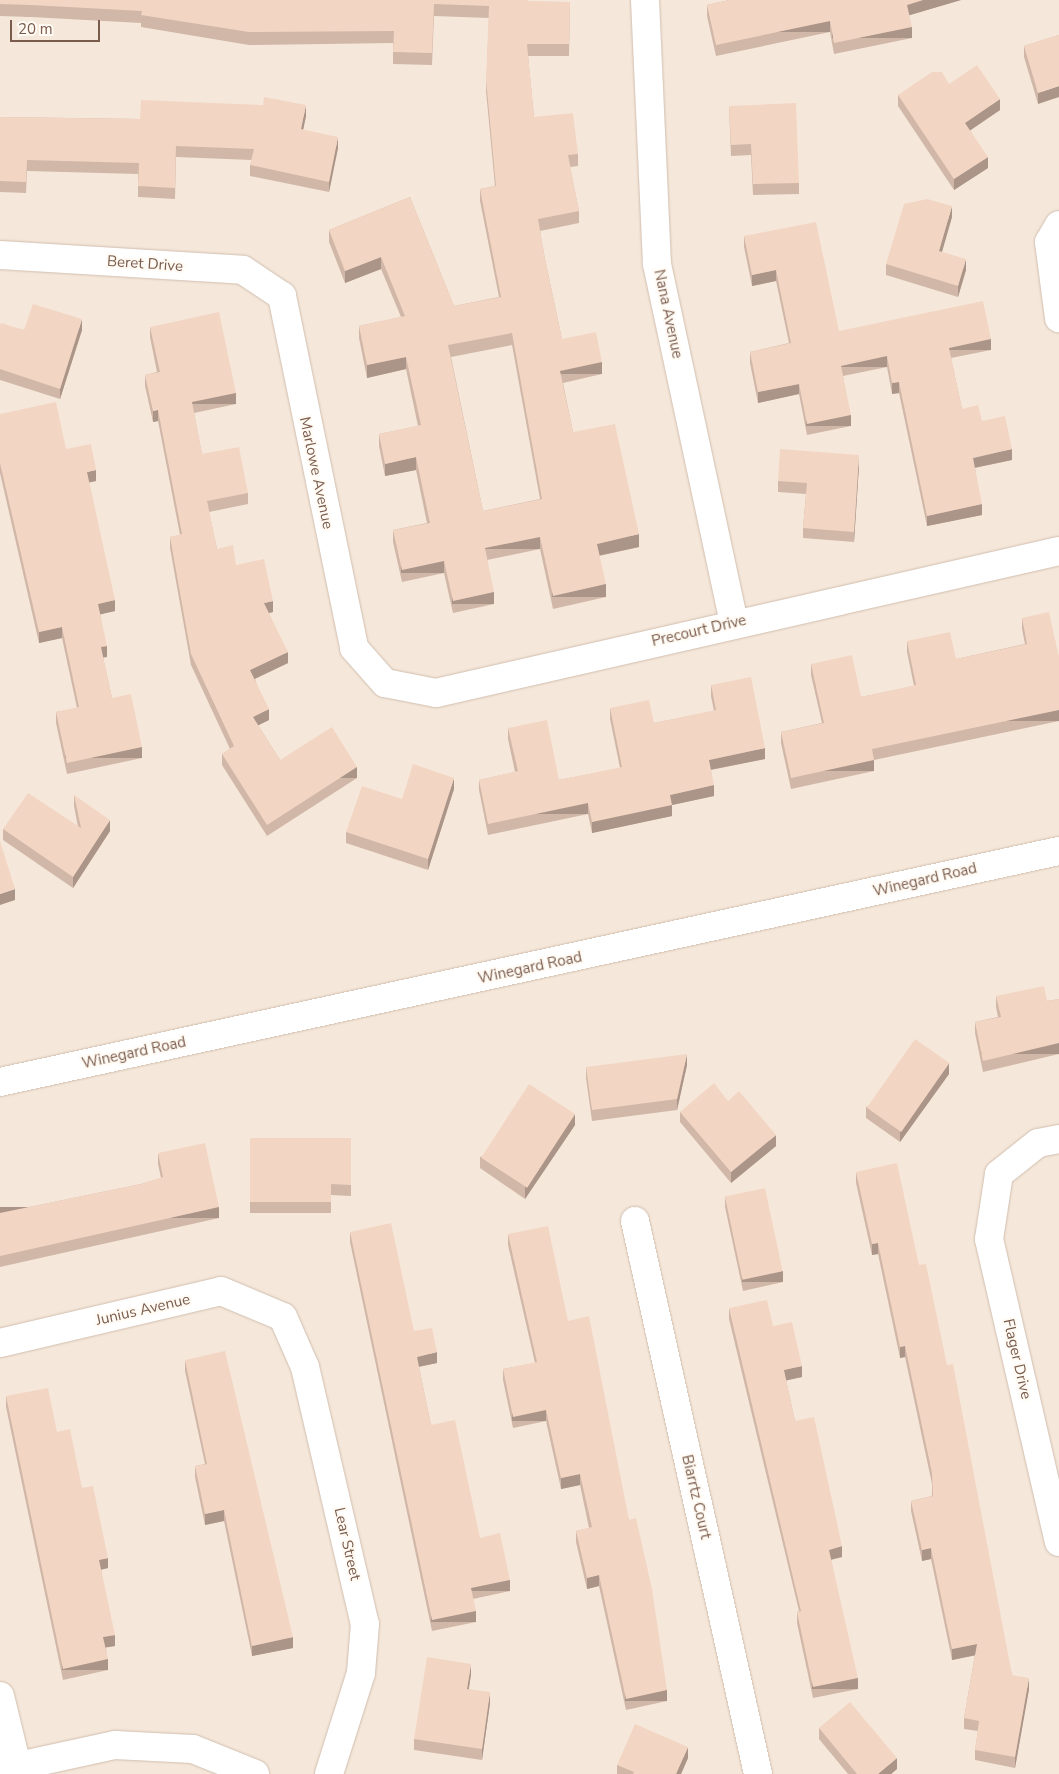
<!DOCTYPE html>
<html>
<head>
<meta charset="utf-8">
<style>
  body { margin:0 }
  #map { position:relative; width:1059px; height:1774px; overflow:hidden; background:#fdf6ec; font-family:"Nunito Sans",sans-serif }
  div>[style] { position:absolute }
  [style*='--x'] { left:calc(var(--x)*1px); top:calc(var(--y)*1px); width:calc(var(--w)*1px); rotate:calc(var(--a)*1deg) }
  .residential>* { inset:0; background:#f5e8da; transform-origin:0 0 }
  .roads { filter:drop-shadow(0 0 1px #d1beb0) drop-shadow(0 0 1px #d1beb0) }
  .minor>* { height:28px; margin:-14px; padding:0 14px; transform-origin:14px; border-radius:14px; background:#fff }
  .wall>* { inset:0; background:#d1b7a8 }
  .shaded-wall>* { inset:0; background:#aa9588; transform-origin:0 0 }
  .building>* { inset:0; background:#f3d5c3; transform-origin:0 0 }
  span { translate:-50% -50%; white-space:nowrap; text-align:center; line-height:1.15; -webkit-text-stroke:4px #fffaf3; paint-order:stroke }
  .street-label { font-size:15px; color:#7a5c4d }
  .scale { position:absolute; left:10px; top:20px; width:90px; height:22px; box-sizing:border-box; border:2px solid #7a5c4d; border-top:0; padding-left:6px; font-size:15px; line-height:18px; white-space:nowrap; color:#7a5c4d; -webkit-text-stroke:4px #fffaf3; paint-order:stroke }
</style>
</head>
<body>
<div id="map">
  <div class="residential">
    <i style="left:0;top:0;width:1059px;height:1774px"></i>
  </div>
  <div class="roads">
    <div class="minor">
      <i style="--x:645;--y:0;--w:264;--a:87.4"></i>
      <i style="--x:657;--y:264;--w:367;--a:77.9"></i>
      <i style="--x:1059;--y:225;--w:20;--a:120"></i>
      <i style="--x:1049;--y:242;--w:77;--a:82.5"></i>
      <i style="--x:0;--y:255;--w:243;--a:3.5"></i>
      <i style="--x:243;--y:270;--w:47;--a:33.7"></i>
      <i style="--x:282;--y:296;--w:359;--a:78.4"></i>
      <i style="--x:354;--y:648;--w:47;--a:48.5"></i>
      <i style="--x:385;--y:683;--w:52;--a:11.1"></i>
      <i style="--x:436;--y:693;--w:639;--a:-12.84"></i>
      <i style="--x:0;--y:1082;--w:1084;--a:-12.31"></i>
      <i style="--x:1059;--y:1139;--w:21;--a:169"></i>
      <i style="--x:1038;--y:1143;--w:50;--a:141.5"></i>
      <i style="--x:999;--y:1174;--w:66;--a:98.7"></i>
      <i style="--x:989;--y:1239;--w:311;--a:77"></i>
      <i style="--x:635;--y:1221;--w:567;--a:77.46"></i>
      <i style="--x:0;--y:1343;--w:227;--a:-13.2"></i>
      <i style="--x:221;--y:1291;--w:67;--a:22.8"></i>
      <i style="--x:283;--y:1317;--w:55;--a:66.3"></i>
      <i style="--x:305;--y:1367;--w:264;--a:76.9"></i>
      <i style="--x:365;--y:1624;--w:49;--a:94.7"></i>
      <i style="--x:361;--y:1673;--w:106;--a:107.6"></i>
      <i style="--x:0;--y:1696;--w:72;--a:76.3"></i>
      <i style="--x:0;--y:1770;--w:118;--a:-12.3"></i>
      <i style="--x:115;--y:1745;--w:78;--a:2.9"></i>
      <i style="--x:193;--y:1749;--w:67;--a:22"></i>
    </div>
  </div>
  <div class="wall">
    <i style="clip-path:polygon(evenodd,0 0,570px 2px,569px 56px,528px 56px,534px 117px,578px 154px,578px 166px,570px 167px,579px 211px,579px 223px,540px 231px,545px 259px,562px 339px,602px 374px,563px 383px,573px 432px,639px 547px,599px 556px,606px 597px,553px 609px,540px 549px,487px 560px,494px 604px,453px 613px,444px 573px,402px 582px,393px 542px,393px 530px,427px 523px,416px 470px,385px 476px,379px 446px,379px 434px,418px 426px,406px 369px,367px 378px,359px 338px,359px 326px,401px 317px,381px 269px,345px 283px,329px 242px,329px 230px,410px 197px,454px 306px,499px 297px,480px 201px,480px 189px,495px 186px,486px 91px,489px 18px,434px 16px,432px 65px,393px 64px,393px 43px,249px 45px,141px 27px,141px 23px,31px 17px,0 16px,0 0,512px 345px,540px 499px,483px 511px,451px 357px,512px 345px)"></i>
    <i style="clip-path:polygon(729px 0,961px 0,909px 15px,912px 38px,834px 54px,830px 32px,716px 56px,707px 16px,707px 5px)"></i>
    <i style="clip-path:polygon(1059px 35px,1038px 104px,1024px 57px,1024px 46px)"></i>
    <i style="clip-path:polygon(949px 84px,1000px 110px,970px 130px,988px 168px,954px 190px,898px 106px,898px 95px)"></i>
    <i style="clip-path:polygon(729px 106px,799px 183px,799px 194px,753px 195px,751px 155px,731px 156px)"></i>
    <i style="clip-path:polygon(306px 116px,303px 130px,338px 148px,329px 192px,250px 176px,250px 165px,252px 160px,176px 157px,175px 199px,138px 197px,138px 174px,27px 171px,26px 193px,0 192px,0 117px,140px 119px)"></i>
    <i style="clip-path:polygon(952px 217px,942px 252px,966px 270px,958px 297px,886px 275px,886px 264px)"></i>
    <i style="clip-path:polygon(744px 236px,839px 331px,991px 350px,951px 358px,962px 409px,982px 421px,1012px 460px,975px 468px,982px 515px,927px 526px,899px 393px,892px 394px,887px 367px,843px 376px,851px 426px,807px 435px,799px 394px,758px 403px,750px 363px,750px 352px,789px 343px,776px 281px,752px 286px,744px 247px)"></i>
    <i style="clip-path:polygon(0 326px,24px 330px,82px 330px,60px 399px,0 380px)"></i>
    <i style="clip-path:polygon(150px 327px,236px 404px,194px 413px,202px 454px,248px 493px,248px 504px,209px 512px,217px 549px,236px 565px,273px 612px,269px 613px,288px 663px,255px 679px,269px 720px,258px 725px,280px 760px,357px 778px,267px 836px,222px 765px,222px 754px,230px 749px,191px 665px,170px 548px,170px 537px,180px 535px,158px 421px,153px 422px,145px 386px,145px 375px,157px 372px,150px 337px)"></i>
    <i style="clip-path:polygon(0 414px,66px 449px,96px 481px,89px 482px,115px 611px,100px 614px,107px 657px,103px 657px,112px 698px,142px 758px,67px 774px,56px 723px,56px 712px,77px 708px,62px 638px,39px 643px,0 473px)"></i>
    <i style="clip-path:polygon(859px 466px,854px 542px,803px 538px,803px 528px,806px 494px,778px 492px,778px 481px)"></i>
    <i style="clip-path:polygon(1022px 618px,1059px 657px,1059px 721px,874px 760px,874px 771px,791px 789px,781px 743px,781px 732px,822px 723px,811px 675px,811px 664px,861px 697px,914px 686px,907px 652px,907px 641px,956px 659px,1025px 644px,1022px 629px)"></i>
    <i style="clip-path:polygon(711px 685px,765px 759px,711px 770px,714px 796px,672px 805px,672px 816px,592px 833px,588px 814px,488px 835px,479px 790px,479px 780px,515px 772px,508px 739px,508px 728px,559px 780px,620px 768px,610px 719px,610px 708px,654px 723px,714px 711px,711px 696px)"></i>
    <i style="clip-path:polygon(454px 789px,428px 870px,346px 843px,346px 832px,402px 799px)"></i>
    <i style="clip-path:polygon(74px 795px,110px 831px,73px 888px,3px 840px,3px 829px,78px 827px,74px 806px)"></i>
    <i style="clip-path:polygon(996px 996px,1047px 1001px,1059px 999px,1059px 1054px,983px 1072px,975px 1033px,975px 1022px,998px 1017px,996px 1007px)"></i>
    <i style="clip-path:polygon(687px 1065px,677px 1110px,592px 1121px,586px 1078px,586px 1067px)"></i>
    <i style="clip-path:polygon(949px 1074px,900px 1142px,866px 1118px,866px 1107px)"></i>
    <i style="clip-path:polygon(728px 1101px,776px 1146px,731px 1183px,680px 1122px,680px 1112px)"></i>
    <i style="clip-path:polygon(575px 1125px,525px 1199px,480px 1168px,480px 1157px)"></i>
    <i style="clip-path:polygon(250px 1138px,351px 1138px,351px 1196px,331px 1195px,331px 1213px,250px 1213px)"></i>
    <i style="clip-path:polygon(158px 1153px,219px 1218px,0 1267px,0 1213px,141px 1184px,161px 1178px,158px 1164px)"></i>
    <i style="clip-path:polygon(856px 1172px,919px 1265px,1012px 1675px,1029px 1689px,1015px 1768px,975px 1760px,975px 1750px,978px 1731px,964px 1729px,964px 1718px,975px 1655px,952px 1660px,931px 1559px,922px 1561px,911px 1511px,911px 1501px,932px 1496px,932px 1484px,905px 1357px,900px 1358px,878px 1254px,872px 1255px,856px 1183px)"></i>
    <i style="clip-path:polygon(725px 1196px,783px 1282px,743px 1291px,725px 1207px)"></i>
    <i style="clip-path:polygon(350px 1232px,414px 1331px,437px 1363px,419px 1367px,431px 1425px,480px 1538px,510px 1591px,473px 1599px,476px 1622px,432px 1631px,350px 1242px)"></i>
    <i style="clip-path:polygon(508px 1234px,568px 1321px,629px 1520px,667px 1701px,626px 1710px,599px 1586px,587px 1589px,576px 1542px,576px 1531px,589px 1528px,580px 1485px,561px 1489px,546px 1421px,513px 1428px,503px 1380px,503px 1369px,535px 1363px,508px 1245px)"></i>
    <i style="clip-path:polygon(729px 1308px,773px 1326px,802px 1377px,786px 1380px,795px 1421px,842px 1557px,831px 1560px,858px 1689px,813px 1698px,797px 1623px,797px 1612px,799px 1611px,729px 1319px)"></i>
    <i style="clip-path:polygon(185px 1360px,293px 1648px,252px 1656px,224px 1521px,205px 1525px,195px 1477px,195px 1466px,205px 1464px,185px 1371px)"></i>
    <i style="clip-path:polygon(6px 1396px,57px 1432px,82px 1488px,108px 1568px,101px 1570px,115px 1646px,106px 1647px,108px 1670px,63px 1680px,6px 1407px)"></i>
    <i style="clip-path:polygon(471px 1674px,469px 1689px,490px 1703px,482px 1760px,414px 1750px,414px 1739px)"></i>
    <i style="clip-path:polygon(819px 1728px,897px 1769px,891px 1774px,848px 1774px,819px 1739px)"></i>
    <i style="clip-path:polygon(688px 1758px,681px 1774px,617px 1774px,617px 1765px)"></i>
  </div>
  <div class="shaded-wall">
    <i style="clip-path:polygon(923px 0,961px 0,907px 16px,907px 5px)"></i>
    <i style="left:830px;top:21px;width:11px;height:116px;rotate:90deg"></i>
    <i style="left:912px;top:27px;width:11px;height:80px;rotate:90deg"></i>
    <i style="clip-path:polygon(1059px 86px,1059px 97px,1038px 104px,1038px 93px)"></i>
    <i style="clip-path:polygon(1000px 99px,1000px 110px,965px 134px,965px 123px)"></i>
    <i style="clip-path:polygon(306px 105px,306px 116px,301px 140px,301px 129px)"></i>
    <i style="clip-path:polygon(338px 137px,338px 148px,329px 192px,329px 182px)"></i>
    <i style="clip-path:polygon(988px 157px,988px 168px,954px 190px,954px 179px)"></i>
    <i style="clip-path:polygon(952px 206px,952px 217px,939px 262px,939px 251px)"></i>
    <i style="clip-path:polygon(381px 257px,381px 269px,345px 283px,345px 271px)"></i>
    <i style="clip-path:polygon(966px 259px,966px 270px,958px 297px,958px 286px)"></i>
    <i style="clip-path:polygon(776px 270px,776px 281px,752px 286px,752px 275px)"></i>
    <i style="clip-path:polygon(82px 319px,82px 330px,60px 399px,60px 389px)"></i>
    <i style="left:991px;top:339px;width:11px;height:43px;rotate:90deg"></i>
    <i style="left:887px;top:356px;width:11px;height:47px;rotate:90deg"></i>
    <i style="clip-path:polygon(406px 357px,406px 369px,367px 378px,367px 365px)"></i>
    <i style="left:602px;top:362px;width:12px;height:43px;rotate:90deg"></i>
    <i style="clip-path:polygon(899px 382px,899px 393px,892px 394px,892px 383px)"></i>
    <i style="clip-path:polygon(799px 384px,799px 394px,758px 403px,758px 392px)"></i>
    <i style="left:236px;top:393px;width:11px;height:45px;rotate:90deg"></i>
    <i style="clip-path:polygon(158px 410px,158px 421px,153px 422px,153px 411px)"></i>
    <i style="left:851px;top:415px;width:11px;height:45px;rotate:90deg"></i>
    <i style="clip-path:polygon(1012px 449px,1012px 460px,973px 468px,973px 458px)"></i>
    <i style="clip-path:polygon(859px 455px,859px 466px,854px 542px,854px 532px)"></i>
    <i style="clip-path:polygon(416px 457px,416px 470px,385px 476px,385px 464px)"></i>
    <i style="clip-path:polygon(96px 470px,96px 481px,87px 483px,87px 472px)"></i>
    <i style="clip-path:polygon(982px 504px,982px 515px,927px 526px,927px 516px)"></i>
    <i style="clip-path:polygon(639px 534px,639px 547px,597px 556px,597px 544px)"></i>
    <i style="left:540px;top:537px;width:12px;height:56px;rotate:90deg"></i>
    <i style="left:444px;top:561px;width:12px;height:43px;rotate:90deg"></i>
    <i style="left:606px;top:584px;width:13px;height:54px;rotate:90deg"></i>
    <i style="left:494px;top:592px;width:12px;height:42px;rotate:90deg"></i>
    <i style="clip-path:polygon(115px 600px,115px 611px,98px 615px,98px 604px)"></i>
    <i style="clip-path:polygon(273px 601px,273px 612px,264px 614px,264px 603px)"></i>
    <i style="clip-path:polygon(62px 627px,62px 638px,39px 643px,39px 632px)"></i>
    <i style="clip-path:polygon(107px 646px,107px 657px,101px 658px,101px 647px)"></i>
    <i style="clip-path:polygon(288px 652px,288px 663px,250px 681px,250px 670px)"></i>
    <i style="clip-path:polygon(269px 709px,269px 720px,253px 728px,253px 717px)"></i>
    <i style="left:1059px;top:710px;width:11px;height:191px;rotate:90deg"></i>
    <i style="left:142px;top:747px;width:11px;height:77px;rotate:90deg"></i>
    <i style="clip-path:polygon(765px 748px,765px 759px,709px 770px,709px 760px)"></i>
    <i style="left:874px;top:760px;width:11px;height:85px;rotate:90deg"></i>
    <i style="left:357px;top:767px;width:11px;height:107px;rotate:90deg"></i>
    <i style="clip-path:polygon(454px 778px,454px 789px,428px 870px,428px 859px)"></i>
    <i style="clip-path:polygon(714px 785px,714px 796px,672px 805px,672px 816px,592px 833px,592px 822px,670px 795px)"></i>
    <i style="left:588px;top:803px;width:11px;height:102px;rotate:90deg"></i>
    <i style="clip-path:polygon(110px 820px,110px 831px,73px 888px,73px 877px)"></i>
    <i style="clip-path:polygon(15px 889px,15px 900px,0 905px,0 894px)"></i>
    <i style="left:1059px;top:1043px;width:11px;height:78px;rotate:90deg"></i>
    <i style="clip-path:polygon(687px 1054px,687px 1065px,677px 1110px,677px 1099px)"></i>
    <i style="clip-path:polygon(949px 1063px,949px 1074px,900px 1142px,900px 1131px)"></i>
    <i style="clip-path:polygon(575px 1114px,575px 1125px,525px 1199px,525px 1188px)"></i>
    <i style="clip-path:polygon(776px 1135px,776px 1146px,731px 1183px,731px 1172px)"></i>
    <i style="left:219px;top:1207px;width:11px;height:224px;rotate:90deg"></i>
    <i style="clip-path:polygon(878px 1243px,878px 1254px,872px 1255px,872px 1244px)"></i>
    <i style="left:783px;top:1271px;width:11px;height:41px;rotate:90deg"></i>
    <i style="clip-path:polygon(905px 1346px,905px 1357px,900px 1358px,900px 1347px)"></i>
    <i style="clip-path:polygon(437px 1352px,437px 1363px,417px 1367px,417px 1357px)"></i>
    <i style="clip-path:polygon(802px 1366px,802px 1377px,784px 1381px,784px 1370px)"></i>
    <i style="left:546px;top:1410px;width:11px;height:34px;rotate:90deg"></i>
    <i style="clip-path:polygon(580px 1474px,580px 1485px,561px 1489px,561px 1478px)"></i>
    <i style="clip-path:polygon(224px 1510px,224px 1521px,205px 1525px,205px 1514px)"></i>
    <i style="clip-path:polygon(842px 1546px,842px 1557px,829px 1560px,829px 1550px)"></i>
    <i style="clip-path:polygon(931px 1548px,931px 1559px,922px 1561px,922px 1550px)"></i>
    <i style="clip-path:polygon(108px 1558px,108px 1568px,99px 1570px,99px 1560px)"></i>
    <i style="clip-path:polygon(599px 1575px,599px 1586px,587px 1589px,587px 1578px)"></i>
    <i style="left:510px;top:1580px;width:11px;height:40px;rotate:90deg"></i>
    <i style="left:476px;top:1611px;width:11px;height:45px;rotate:90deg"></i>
    <i style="clip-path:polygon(115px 1635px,115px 1646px,103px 1648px,103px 1637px)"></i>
    <i style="clip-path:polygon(293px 1637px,293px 1648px,252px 1656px,252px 1646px)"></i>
    <i style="clip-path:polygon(977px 1644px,977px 1655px,952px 1660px,952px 1649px)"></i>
    <i style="left:108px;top:1659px;width:11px;height:46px;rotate:90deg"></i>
    <i style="clip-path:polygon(471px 1664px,471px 1674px,467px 1700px,467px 1689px)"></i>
    <i style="left:858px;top:1678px;width:11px;height:46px;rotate:90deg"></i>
    <i style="clip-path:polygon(1029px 1678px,1029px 1689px,1015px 1768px,1015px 1757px)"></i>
    <i style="left:667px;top:1690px;width:11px;height:42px;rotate:90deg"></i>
    <i style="clip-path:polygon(490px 1692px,490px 1703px,482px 1760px,482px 1749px)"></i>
    <i style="clip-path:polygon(688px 1747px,688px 1758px,681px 1774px,676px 1774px)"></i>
    <i style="clip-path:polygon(897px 1758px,897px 1769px,891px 1774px,878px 1774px)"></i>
  </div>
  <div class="building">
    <i style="clip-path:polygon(evenodd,0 0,528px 0,528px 1px,570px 2px,569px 44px,527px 44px,534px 117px,573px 113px,578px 154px,568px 155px,579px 211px,538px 219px,545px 259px,562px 339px,596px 332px,602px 362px,560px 371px,573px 432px,615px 424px,639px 534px,597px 544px,606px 584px,553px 596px,540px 537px,485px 548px,494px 592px,453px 601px,444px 561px,402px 570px,393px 530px,430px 523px,416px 457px,385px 464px,379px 434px,421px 425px,406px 357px,367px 365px,359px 326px,405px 316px,381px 257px,345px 271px,329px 230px,410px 197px,454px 306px,501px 297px,480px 189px,496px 186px,486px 79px,489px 6px,434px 4px,432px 53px,393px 52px,394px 31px,249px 32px,141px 15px,142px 11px,31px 5px,0 4px,0 0,512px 333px,542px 499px,483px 511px,448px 345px,512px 333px)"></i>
    <i style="clip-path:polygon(729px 0,923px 0,907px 5px,912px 27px,834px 43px,830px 21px,716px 45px,707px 5px)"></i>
    <i style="clip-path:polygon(1059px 35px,1059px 86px,1038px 93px,1024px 46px)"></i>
    <i style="clip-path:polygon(977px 65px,1000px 99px,965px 123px,988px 157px,954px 179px,898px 95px,932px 72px,942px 72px,949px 84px)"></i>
    <i style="clip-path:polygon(264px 97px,306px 105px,301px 129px,338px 137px,329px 182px,250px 165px,254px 149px,176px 146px,175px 188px,138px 186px,139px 163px,27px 160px,26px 182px,0 181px,0 117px,140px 119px,141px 100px,263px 105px)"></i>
    <i style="clip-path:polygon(796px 103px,799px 183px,753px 184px,751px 144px,731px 145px,729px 106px)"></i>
    <i style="clip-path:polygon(927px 199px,952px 206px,939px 251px,966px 259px,958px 286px,886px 264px,904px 204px)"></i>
    <i style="clip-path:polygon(816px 222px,839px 331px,983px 301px,991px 339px,949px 348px,962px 409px,978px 405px,982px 421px,1005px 416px,1012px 449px,973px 458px,982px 504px,927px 516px,899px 382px,892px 383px,887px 356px,841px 366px,851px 415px,807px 424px,799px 384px,758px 392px,750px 352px,791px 343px,776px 270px,752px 275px,744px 236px)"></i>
    <i style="clip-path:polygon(33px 304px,82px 319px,60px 389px,0 369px,0 326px,1px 323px,24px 330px)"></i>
    <i style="clip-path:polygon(219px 312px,236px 393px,192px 402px,202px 454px,239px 447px,248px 493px,207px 501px,217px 549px,233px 545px,236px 565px,264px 559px,273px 601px,264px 603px,288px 652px,250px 670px,269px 709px,253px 717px,280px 760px,332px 727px,357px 767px,267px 825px,222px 754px,234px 746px,191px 654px,170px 537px,182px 534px,158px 410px,153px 411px,145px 375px,160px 372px,150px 327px)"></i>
    <i style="clip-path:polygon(56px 402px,66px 449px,91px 444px,96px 470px,87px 472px,115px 600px,98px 604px,107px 646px,101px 647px,112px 698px,131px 694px,142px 747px,67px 763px,56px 712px,79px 707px,62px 627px,39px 632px,0 463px,0 414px)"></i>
    <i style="clip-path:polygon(780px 449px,859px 455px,854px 532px,803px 528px,807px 483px,778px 481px)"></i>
    <i style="clip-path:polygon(1049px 612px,1059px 657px,1059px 710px,872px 749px,874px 760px,791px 778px,781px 732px,824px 723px,811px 664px,852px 655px,861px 697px,916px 685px,907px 641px,950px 632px,956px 659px,1027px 644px,1022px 618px)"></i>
    <i style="clip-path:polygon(751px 677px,765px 748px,709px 760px,714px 785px,670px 795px,672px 805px,592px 822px,588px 803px,488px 824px,479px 780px,518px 771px,508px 728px,547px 720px,559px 780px,622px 767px,610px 708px,649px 700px,654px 723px,716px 710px,711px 685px)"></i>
    <i style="clip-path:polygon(413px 764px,454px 778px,428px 859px,346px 832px,362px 786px,402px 799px)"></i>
    <i style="clip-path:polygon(28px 793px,81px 828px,74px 795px,110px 820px,73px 877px,3px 829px)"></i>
    <i style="clip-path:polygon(0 841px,15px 889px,0 894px)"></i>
    <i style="clip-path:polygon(1044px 986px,1047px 1001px,1059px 999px,1059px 1043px,983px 1061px,975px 1022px,1001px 1017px,996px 996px)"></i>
    <i style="left:915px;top:1039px;width:42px;height:84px;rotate:35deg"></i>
    <i style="clip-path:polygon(687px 1054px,677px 1099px,592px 1110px,586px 1067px)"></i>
    <i style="clip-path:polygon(714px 1083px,728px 1101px,739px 1091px,776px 1135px,731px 1172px,680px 1112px)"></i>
    <i style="left:529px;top:1084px;width:55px;height:88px;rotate:33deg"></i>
    <i style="clip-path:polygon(250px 1138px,351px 1138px,351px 1185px,331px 1184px,331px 1202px,250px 1202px)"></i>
    <i style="clip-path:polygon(205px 1143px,219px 1207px,0 1256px,0 1213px,141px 1184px,163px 1177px,158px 1153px)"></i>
    <i style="clip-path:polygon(897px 1163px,919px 1265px,926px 1264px,947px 1365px,953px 1364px,1012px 1675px,1029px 1678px,1015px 1757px,975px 1750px,979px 1721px,964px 1718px,977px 1644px,952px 1649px,931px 1548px,922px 1550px,911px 1501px,933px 1496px,932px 1473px,905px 1346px,900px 1347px,878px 1243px,872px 1244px,856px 1172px)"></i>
    <i style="left:765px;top:1188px;width:85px;height:41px;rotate:78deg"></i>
    <i style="clip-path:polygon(391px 1223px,414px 1331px,432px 1328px,437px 1352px,417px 1357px,431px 1425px,455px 1420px,480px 1538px,500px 1533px,510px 1580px,471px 1588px,476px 1611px,432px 1620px,350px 1232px)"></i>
    <i style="clip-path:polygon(548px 1226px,568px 1321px,589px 1316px,629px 1520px,636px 1518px,652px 1589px,667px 1690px,626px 1699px,599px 1575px,587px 1578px,576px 1531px,592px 1527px,580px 1474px,561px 1478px,546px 1410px,513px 1417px,503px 1369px,537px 1362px,508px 1234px)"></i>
    <i style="clip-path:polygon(767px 1300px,773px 1326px,792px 1322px,802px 1366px,784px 1370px,795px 1421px,814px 1417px,842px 1546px,829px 1550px,858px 1678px,813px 1687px,797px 1612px,801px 1611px,729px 1308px)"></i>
    <i style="clip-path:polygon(225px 1351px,293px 1637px,252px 1646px,224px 1510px,205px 1514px,195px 1466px,207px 1464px,185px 1360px)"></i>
    <i style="clip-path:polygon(48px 1388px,57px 1432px,70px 1429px,82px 1488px,93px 1486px,108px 1558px,99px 1560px,115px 1635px,103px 1637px,108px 1659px,63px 1669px,6px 1396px)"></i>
    <i style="clip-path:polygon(427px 1657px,471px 1664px,467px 1689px,490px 1692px,482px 1749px,414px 1739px)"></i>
    <i style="clip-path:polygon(850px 1702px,897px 1758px,878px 1774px,857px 1774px,819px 1728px)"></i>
    <i style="clip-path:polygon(635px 1724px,688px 1747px,676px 1774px,633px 1774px,634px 1772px,617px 1765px)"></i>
  </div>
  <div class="street-label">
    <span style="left:145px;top:264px;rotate:4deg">Beret Drive</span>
    <span style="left:668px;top:314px;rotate:78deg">Nana Avenue</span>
    <span style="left:316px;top:473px;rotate:78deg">Marlowe Avenue</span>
    <span style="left:699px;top:631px;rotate:-13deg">Precourt Drive</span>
    <span style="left:925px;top:880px;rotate:-13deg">Winegard Road</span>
    <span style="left:530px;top:968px;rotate:-12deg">Winegard Road</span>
    <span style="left:134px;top:1053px;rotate:-12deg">Winegard Road</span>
    <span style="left:143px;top:1310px;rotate:-13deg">Junius Avenue</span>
    <span style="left:1017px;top:1359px;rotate:77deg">Flager Drive</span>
    <span style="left:696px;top:1497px;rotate:77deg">Biarrtz Court</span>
    <span style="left:347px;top:1544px;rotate:77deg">Lear Street</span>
  </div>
  <div class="scale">20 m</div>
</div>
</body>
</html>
